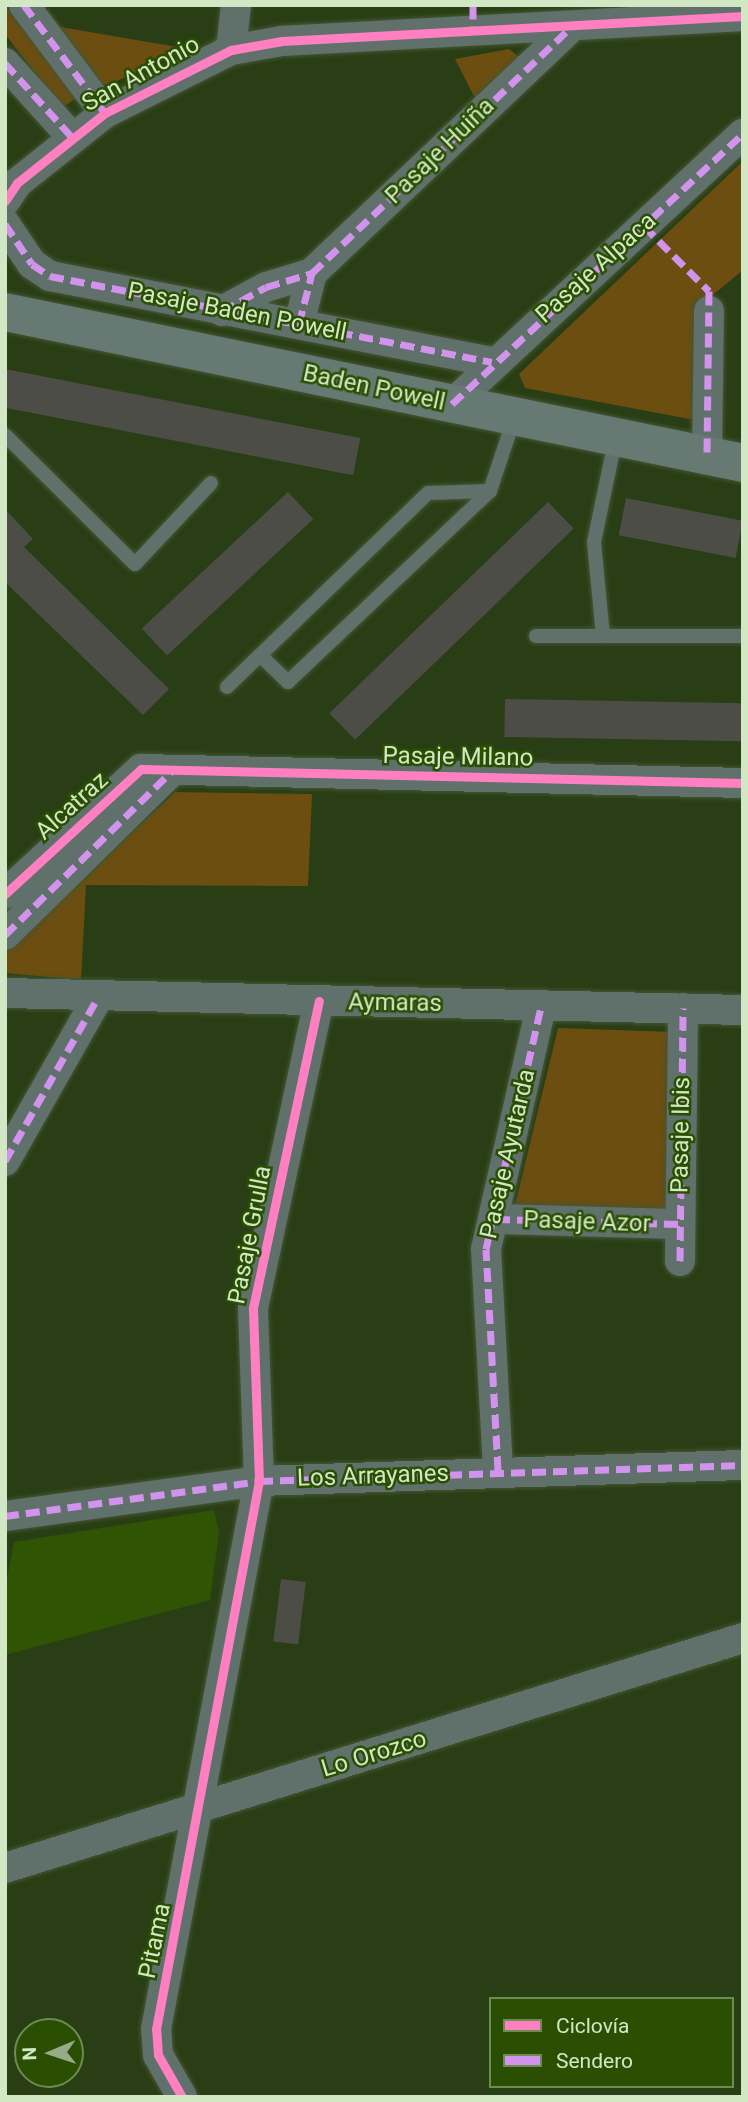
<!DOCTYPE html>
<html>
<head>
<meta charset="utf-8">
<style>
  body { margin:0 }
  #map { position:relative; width:748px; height:2102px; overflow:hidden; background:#293e14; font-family:Roboto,sans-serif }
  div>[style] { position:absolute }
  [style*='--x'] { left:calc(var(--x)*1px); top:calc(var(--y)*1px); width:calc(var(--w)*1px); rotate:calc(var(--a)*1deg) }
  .built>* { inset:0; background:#2f5504 }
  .green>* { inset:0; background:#6c4e11 }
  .building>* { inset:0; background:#4c4d47; transform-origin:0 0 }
  .roads { filter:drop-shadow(0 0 2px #445634) drop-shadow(0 0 2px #445634) }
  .lane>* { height:14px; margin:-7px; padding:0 7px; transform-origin:7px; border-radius:7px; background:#60706a }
  .street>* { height:30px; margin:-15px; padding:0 15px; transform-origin:15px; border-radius:15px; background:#60706a }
  .secondary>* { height:38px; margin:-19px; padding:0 19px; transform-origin:19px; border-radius:19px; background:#667a73 }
  .quiet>* { height:7px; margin-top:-3.5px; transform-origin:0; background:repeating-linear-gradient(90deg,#d193ec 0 14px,transparent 0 21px) }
  .cycleway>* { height:9px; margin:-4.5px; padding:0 4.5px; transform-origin:4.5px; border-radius:4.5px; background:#ff80c0 }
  span { translate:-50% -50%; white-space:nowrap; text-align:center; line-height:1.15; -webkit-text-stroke:5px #2a4f02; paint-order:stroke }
  .street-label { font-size:24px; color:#d2e8c4 }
  .frame { position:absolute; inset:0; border:7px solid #d2e8c4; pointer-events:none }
  .legend { position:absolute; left:489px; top:1997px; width:245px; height:91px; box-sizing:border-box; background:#2a4f02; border:2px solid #6d8c50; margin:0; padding:9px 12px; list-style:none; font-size:21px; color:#d2e8c4 }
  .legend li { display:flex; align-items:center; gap:14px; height:35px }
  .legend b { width:35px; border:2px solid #6d8c50 }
  .north { position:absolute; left:14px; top:2018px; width:70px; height:70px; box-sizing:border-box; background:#2a4f02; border:2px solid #6d8c50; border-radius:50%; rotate:268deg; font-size:19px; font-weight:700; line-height:28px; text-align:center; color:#d2e8c4 }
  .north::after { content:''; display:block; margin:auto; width:24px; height:32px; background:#97ac86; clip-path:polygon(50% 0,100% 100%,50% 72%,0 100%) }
</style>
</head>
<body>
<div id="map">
  <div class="built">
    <i style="clip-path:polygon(214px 1510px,219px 1532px,210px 1600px,5px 1655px,5px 1589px,14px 1542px)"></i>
  </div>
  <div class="green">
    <i style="clip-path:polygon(5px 5px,76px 98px,62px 108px,5px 34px)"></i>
    <i style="clip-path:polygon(43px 24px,189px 49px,101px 88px)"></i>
    <i style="clip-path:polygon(509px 49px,519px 57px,479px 106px,455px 59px)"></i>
    <i style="clip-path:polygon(743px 161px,743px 270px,696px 309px,695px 420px,525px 388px,519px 374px)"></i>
    <i style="clip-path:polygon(175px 792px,312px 794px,308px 886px,86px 885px,81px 980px,5px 973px,5px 952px)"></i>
    <i style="clip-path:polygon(558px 1028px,674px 1032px,671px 1210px,515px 1205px)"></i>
  </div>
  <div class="building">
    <i style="left:5px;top:369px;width:362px;height:38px;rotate:11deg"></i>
    <i style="left:288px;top:492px;width:37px;height:200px;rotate:47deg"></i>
    <i style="left:626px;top:498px;width:119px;height:38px;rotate:11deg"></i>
    <i style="left:548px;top:502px;width:37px;height:304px;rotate:46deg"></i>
    <i style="clip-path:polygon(5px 509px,33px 539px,24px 547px,169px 689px,143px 715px,5px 582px)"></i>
    <i style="left:505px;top:699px;width:238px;height:38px;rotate:1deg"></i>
    <i style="left:281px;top:1579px;width:25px;height:63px;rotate:7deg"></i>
  </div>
  <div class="roads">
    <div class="lane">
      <i style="--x:5;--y:435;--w:183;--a:44.8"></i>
      <i style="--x:135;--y:564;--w:111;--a:-46.8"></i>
      <i style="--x:490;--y:491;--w:62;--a:178.2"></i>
      <i style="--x:428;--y:493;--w:233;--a:136"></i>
      <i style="--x:260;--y:655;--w:39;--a:44"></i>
      <i style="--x:288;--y:682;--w:278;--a:-43.4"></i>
      <i style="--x:490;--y:491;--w:76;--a:-71.6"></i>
      <i style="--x:536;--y:636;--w:207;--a:0"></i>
      <i style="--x:603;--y:636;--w:94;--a:-95.5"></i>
      <i style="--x:594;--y:542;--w:107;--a:-78.2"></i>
      <i style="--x:227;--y:687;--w:46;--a:-44.1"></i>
    </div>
    <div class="street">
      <i style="--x:24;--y:5;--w:135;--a:53.1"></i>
      <i style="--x:231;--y:50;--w:45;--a:-83.7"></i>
      <i style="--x:5;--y:63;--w:98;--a:47.9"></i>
      <i style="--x:5;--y:201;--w:22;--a:-56"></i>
      <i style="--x:17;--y:183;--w:112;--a:-38.5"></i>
      <i style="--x:105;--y:113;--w:141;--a:-26.6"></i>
      <i style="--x:231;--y:50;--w:52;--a:-10"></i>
      <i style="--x:282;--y:41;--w:462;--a:-3.1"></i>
      <i style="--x:5;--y:224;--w:48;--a:56"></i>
      <i style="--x:32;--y:264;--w:22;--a:34"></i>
      <i style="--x:50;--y:276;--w:450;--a:11"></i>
      <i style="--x:222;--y:311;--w:50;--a:-28.6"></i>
      <i style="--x:266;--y:287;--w:48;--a:-16.9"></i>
      <i style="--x:312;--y:273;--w:353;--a:-43.5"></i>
      <i style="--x:299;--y:324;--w:53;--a:-75.7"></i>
      <i style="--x:452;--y:404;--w:397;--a:-42.9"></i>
      <i style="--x:707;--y:455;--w:144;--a:-89.2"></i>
      <i style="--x:5;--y:894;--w:185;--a:-42.6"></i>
      <i style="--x:141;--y:769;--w:602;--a:1.33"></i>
      <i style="--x:5;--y:935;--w:235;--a:-44.5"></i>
      <i style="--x:5;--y:993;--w:738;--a:1.32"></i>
      <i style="--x:5;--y:1161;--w:186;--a:-60.4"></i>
      <i style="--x:496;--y:1219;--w:183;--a:1.6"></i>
      <i style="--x:680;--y:1261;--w:253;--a:-89.3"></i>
      <i style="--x:498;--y:1470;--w:221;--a:-93.1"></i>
      <i style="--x:486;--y:1249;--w:249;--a:-77.2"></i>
      <i style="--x:5;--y:1516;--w:256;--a:-7.8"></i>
      <i style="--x:259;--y:1481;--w:484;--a:-1.9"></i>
      <i style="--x:5;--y:1868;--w:773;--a:-17.31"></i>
      <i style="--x:182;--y:2097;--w:48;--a:-119.7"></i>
      <i style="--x:158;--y:2055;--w:26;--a:-94"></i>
      <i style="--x:156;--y:2029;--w:558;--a:-79.36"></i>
      <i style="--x:259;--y:1481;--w:173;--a:-92"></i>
      <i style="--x:253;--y:1308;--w:314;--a:-77.9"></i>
    </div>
    <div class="secondary">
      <i style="--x:5;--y:312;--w:753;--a:11.56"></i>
    </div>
  </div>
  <div class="quiet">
    <i style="--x:24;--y:5;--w:135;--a:53.1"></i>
    <i style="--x:473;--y:5;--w:28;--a:90"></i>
    <i style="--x:5;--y:63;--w:98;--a:47.9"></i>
    <i style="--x:5;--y:224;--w:48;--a:56"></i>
    <i style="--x:32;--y:264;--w:22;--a:34"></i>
    <i style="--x:50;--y:276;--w:450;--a:11"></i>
    <i style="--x:644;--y:226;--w:92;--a:45"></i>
    <i style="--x:709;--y:291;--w:164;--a:90.7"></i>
    <i style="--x:222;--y:311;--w:50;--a:-28.6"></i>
    <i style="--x:266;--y:287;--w:48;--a:-16.9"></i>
    <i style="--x:312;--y:273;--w:353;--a:-43.5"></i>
    <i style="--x:299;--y:324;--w:53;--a:-75.7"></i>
    <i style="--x:452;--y:404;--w:397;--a:-42.9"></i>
    <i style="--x:5;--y:935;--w:235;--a:-44.5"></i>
    <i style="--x:5;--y:1161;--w:186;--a:-60.4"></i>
    <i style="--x:496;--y:1219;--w:183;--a:1.6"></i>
    <i style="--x:680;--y:1261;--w:253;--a:-89.3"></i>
    <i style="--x:498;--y:1470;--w:221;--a:-93.1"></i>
    <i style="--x:486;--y:1249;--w:249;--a:-77.2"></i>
    <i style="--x:5;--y:1516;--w:256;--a:-7.8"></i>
    <i style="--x:259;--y:1481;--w:484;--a:-1.9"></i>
  </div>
  <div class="cycleway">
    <i style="--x:5;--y:201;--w:22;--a:-56"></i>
    <i style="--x:17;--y:183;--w:112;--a:-38.5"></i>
    <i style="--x:105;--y:113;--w:141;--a:-26.6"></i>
    <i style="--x:231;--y:50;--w:52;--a:-10"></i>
    <i style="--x:282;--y:41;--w:462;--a:-3.1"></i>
    <i style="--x:5;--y:894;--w:185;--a:-42.6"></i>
    <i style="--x:141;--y:769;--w:602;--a:1.33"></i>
    <i style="--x:182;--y:2097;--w:48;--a:-119.7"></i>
    <i style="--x:158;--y:2055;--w:26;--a:-94"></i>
    <i style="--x:156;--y:2029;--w:558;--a:-79.36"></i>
    <i style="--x:259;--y:1481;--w:173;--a:-92"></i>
    <i style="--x:253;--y:1308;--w:314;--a:-77.9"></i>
  </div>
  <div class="street-label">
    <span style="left:141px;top:74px;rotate:-29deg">San Antonio</span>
    <span style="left:440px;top:151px;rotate:-44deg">Pasaje Huiña</span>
    <span style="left:596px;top:268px;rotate:-42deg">Pasaje Alpaca</span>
    <span style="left:237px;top:312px;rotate:11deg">Pasaje Baden Powell</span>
    <span style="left:374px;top:388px;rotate:12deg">Baden Powell</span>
    <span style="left:458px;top:757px;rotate:1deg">Pasaje Milano</span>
    <span style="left:72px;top:806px;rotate:-42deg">Alcatraz</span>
    <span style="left:395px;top:1003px;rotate:1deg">Aymaras</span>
    <span style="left:681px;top:1135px;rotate:-89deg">Pasaje Ibis</span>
    <span style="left:508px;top:1154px;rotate:-77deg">Pasaje Ayutarda</span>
    <span style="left:587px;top:1222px;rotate:2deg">Pasaje Azor</span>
    <span style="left:250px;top:1235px;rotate:-79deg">Pasaje Grulla</span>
    <span style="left:373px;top:1476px;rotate:-2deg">Los Arrayanes</span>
    <span style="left:374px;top:1754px;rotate:-17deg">Lo Orozco</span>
    <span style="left:155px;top:1941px;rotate:-78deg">Pitama</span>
  </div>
  <div class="frame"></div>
  <ul class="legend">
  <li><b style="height:9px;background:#ff80c0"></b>Ciclovía</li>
  <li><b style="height:9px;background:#d193ec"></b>Sendero</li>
  </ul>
  <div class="north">N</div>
</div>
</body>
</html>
